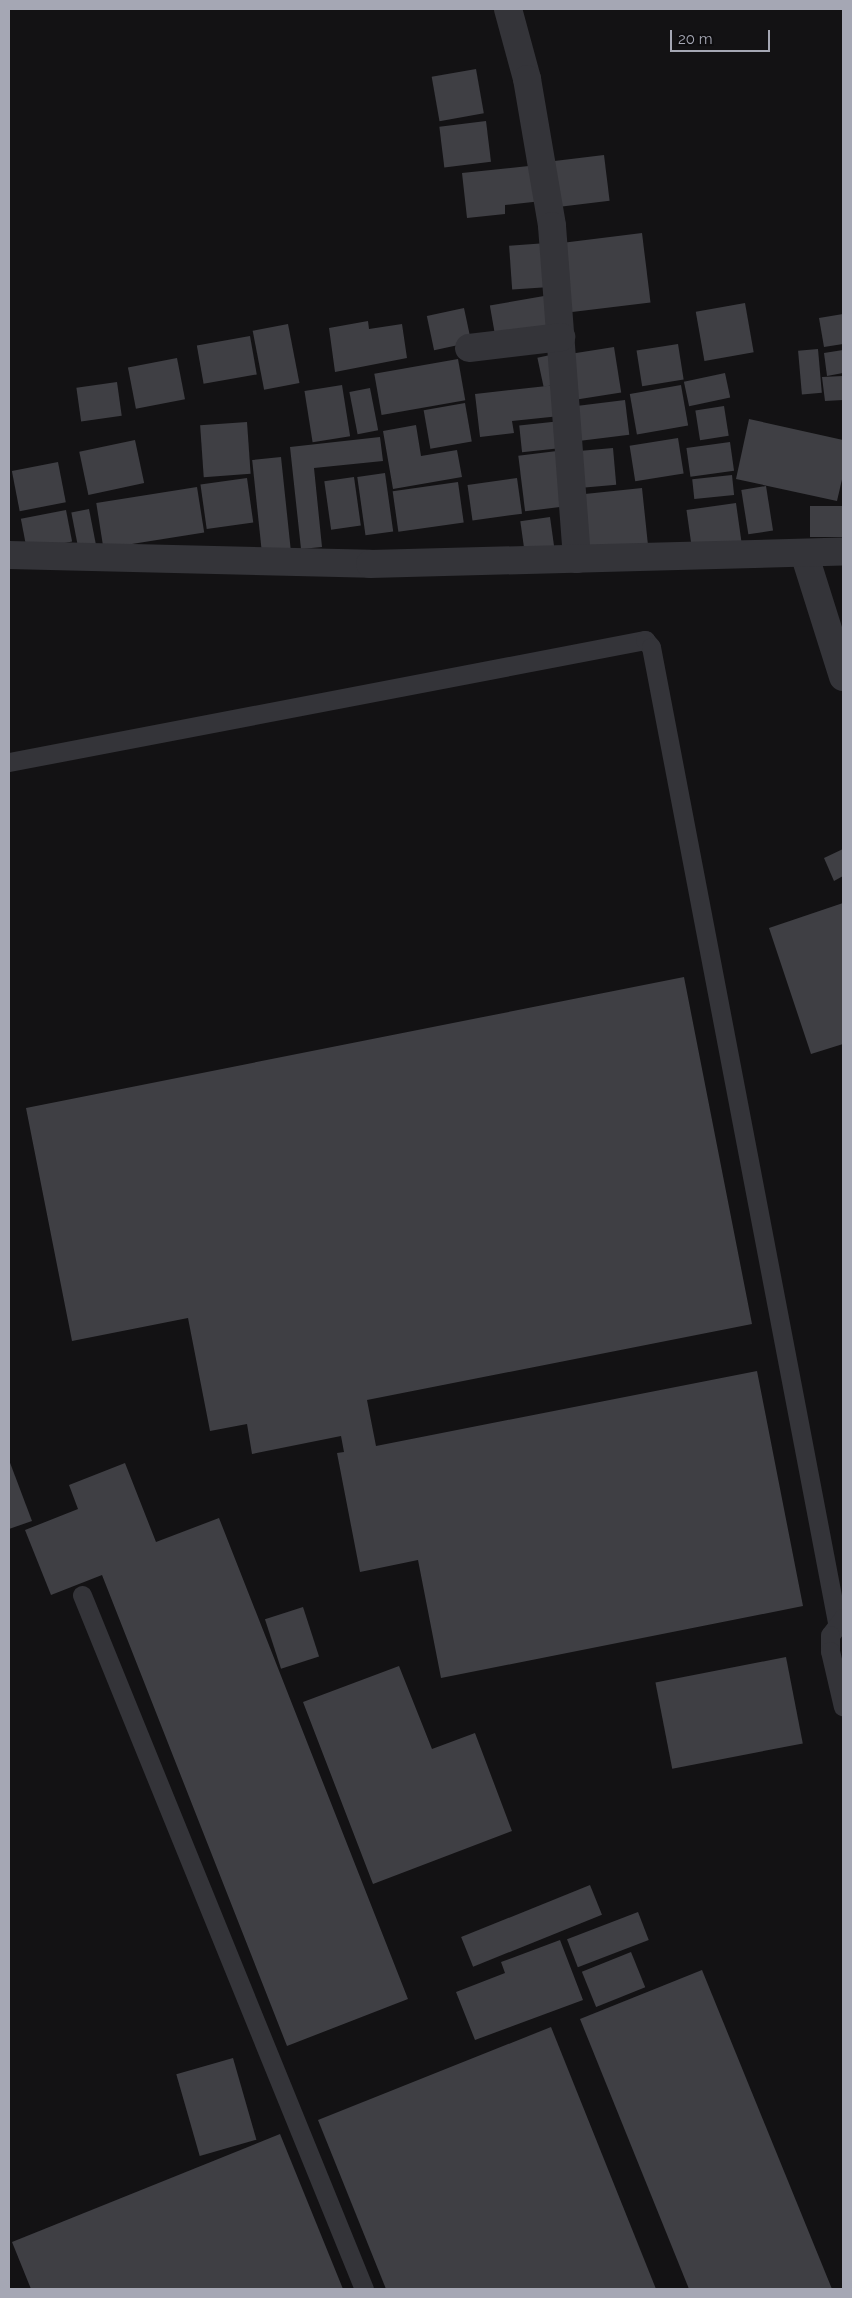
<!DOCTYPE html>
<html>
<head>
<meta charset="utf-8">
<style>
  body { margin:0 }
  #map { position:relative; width:852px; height:2298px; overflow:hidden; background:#131214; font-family:Raleway,sans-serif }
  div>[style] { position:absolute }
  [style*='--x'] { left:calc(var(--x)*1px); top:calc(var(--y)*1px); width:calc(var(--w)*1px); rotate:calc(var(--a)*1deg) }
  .building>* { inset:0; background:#3f3f44; transform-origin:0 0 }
  .service>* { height:19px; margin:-9.5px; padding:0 9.5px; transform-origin:9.5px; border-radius:9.5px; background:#343439 }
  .minor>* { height:28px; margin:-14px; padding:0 14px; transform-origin:14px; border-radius:14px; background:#343439 }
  span { translate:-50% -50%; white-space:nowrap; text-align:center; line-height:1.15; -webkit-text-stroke:5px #0e0d0f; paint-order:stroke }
  .frame { position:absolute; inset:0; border:10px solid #a5a7b4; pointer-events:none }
  .scale { position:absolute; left:670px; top:30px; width:100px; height:22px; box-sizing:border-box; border:2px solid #a5a7b4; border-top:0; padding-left:6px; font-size:15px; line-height:18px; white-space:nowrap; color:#a5a7b4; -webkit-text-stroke:4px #0e0d0f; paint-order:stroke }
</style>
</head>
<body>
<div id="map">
  <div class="building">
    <i style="left:476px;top:69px;width:45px;height:45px;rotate:80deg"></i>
    <i style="left:486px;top:121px;width:41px;height:47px;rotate:83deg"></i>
    <i style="left:604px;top:155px;width:46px;height:52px;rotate:83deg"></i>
    <i style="clip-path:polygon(538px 165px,542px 201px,505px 205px,505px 214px,467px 218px,462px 173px)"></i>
    <i style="left:642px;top:233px;width:70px;height:79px;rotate:83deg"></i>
    <i style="left:547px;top:243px;width:44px;height:38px;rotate:86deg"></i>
    <i style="left:544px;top:296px;width:34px;height:55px;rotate:80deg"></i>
    <i style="left:745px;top:303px;width:50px;height:50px;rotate:80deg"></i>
    <i style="left:464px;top:308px;width:35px;height:38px;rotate:78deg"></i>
    <i style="clip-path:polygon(843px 314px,843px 344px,824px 347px,819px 318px)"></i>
    <i style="clip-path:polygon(368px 321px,369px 329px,402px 324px,407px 358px,335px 372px,329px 328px)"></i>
    <i style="left:288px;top:324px;width:60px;height:36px;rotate:79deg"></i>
    <i style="left:250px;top:336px;width:39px;height:54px;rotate:80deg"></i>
    <i style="left:678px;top:344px;width:36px;height:42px;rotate:81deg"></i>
    <i style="left:614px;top:347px;width:46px;height:48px;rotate:81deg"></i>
    <i style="left:818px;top:349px;width:44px;height:20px;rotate:85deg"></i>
    <i style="clip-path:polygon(843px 350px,843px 373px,827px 376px,824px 353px)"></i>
    <i style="left:555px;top:354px;width:30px;height:18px;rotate:78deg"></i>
    <i style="left:177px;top:358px;width:42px;height:50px;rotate:79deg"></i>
    <i style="left:458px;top:359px;width:42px;height:85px;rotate:80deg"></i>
    <i style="left:725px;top:373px;width:25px;height:42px;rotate:78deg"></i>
    <i style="clip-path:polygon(843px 376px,843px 400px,825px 401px,822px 377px)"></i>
    <i style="left:117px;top:382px;width:34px;height:41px;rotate:82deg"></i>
    <i style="left:342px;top:385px;width:52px;height:38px;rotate:81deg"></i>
    <i style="clip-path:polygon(556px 385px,560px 416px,512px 421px,514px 433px,480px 437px,475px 394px)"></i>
    <i style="left:681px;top:385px;width:41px;height:52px;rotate:80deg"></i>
    <i style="left:370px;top:388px;width:43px;height:21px;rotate:79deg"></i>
    <i style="left:625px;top:400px;width:35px;height:55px;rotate:83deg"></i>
    <i style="left:465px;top:403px;width:39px;height:42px;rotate:80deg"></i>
    <i style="left:724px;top:406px;width:30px;height:29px;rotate:81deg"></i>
    <i style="clip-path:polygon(749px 419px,843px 440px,843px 475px,837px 501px,736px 479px)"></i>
    <i style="left:561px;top:421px;width:27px;height:42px;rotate:84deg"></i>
    <i style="left:247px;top:422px;width:52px;height:47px;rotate:86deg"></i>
    <i style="clip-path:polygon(416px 425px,421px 456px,457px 450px,462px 477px,393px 489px,383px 431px)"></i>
    <i style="clip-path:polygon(380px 437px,383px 461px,314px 468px,322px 547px,301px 549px,290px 447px)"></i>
    <i style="left:678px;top:438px;width:36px;height:49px;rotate:81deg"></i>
    <i style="left:135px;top:440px;width:44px;height:57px;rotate:78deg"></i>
    <i style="left:730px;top:442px;width:29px;height:44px;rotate:82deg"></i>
    <i style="left:613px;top:448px;width:37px;height:40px;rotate:85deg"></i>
    <i style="left:557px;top:451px;width:56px;height:39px;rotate:83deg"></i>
    <i style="left:281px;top:457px;width:93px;height:29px;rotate:84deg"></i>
    <i style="left:58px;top:462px;width:41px;height:47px;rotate:79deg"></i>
    <i style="left:385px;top:473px;width:59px;height:28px;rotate:82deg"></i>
    <i style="left:732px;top:475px;width:20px;height:40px;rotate:84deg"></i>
    <i style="left:354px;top:477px;width:49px;height:30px;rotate:82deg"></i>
    <i style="left:247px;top:478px;width:45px;height:47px;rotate:82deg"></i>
    <i style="left:517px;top:478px;width:36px;height:50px;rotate:82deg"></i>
    <i style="left:458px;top:482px;width:41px;height:66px;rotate:82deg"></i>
    <i style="left:766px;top:486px;width:45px;height:25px;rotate:81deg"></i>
    <i style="left:197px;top:487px;width:46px;height:102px;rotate:81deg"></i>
    <i style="left:642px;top:488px;width:60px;height:67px;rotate:84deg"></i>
    <i style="left:736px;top:503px;width:43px;height:50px;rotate:82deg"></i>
    <i style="left:843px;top:506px;width:31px;height:33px;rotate:90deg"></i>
    <i style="left:89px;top:509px;width:36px;height:18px;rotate:79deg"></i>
    <i style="left:66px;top:510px;width:32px;height:46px;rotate:79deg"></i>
    <i style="left:550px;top:517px;width:36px;height:30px;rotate:82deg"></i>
    <i style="clip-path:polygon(843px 849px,843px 876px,834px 881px,824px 858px)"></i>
    <i style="clip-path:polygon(843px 903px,843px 1044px,811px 1054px,769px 928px)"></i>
    <i style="clip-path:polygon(684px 977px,752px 1324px,367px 1400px,376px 1446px,757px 1371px,803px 1606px,441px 1678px,418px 1560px,360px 1572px,337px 1453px,344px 1452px,341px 1436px,252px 1454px,247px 1424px,210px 1431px,188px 1318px,72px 1341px,26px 1108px)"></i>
    <i style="clip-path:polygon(9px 1460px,32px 1521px,9px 1529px)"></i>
    <i style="clip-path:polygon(125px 1463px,156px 1542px,219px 1518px,408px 1999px,287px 2046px,102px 1575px,51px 1595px,25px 1530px,78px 1509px,69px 1485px)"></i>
    <i style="left:303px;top:1607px;width:52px;height:40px;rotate:72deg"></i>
    <i style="left:786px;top:1657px;width:88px;height:133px;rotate:79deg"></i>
    <i style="clip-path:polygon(399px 1666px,432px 1749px,475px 1733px,512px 1831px,373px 1884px,303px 1702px)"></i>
    <i style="left:590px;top:1885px;width:32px;height:139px;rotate:68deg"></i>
    <i style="left:638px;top:1912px;width:30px;height:76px;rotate:69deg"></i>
    <i style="clip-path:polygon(560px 1940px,583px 2000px,475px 2040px,456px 1992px,505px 1973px,501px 1962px)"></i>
    <i style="left:631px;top:1952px;width:38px;height:53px;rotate:68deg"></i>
    <i style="clip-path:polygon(702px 1970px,832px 2289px,689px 2289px,580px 2019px)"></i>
    <i style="clip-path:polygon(551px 2027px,656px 2289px,386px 2289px,318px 2120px)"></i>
    <i style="left:233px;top:2058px;width:85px;height:59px;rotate:74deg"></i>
    <i style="clip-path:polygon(280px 2134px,343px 2289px,31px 2289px,12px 2242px)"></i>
  </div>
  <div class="service">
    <i style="--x:9;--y:762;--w:648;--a:-10.86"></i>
    <i style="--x:645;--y:640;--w:9;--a:49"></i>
    <i style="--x:651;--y:647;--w:993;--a:79.2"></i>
    <i style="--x:82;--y:1595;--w:749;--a:67.89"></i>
    <i style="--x:843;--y:1618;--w:21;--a:127"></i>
    <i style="--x:830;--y:1635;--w:16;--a:90"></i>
    <i style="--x:830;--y:1651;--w:57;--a:76.9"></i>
  </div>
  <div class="minor">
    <i style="--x:508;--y:9;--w:73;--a:74.8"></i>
    <i style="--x:527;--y:79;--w:149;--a:80.3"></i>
    <i style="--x:552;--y:226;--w:334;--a:85.7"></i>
    <i style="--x:469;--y:348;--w:93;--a:-6.8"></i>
    <i style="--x:804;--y:553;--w:130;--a:72.5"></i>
    <i style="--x:9;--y:555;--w:361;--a:1.4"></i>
    <i style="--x:370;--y:564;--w:473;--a:-1.5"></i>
  </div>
  <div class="frame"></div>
  <div class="scale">20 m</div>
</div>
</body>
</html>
